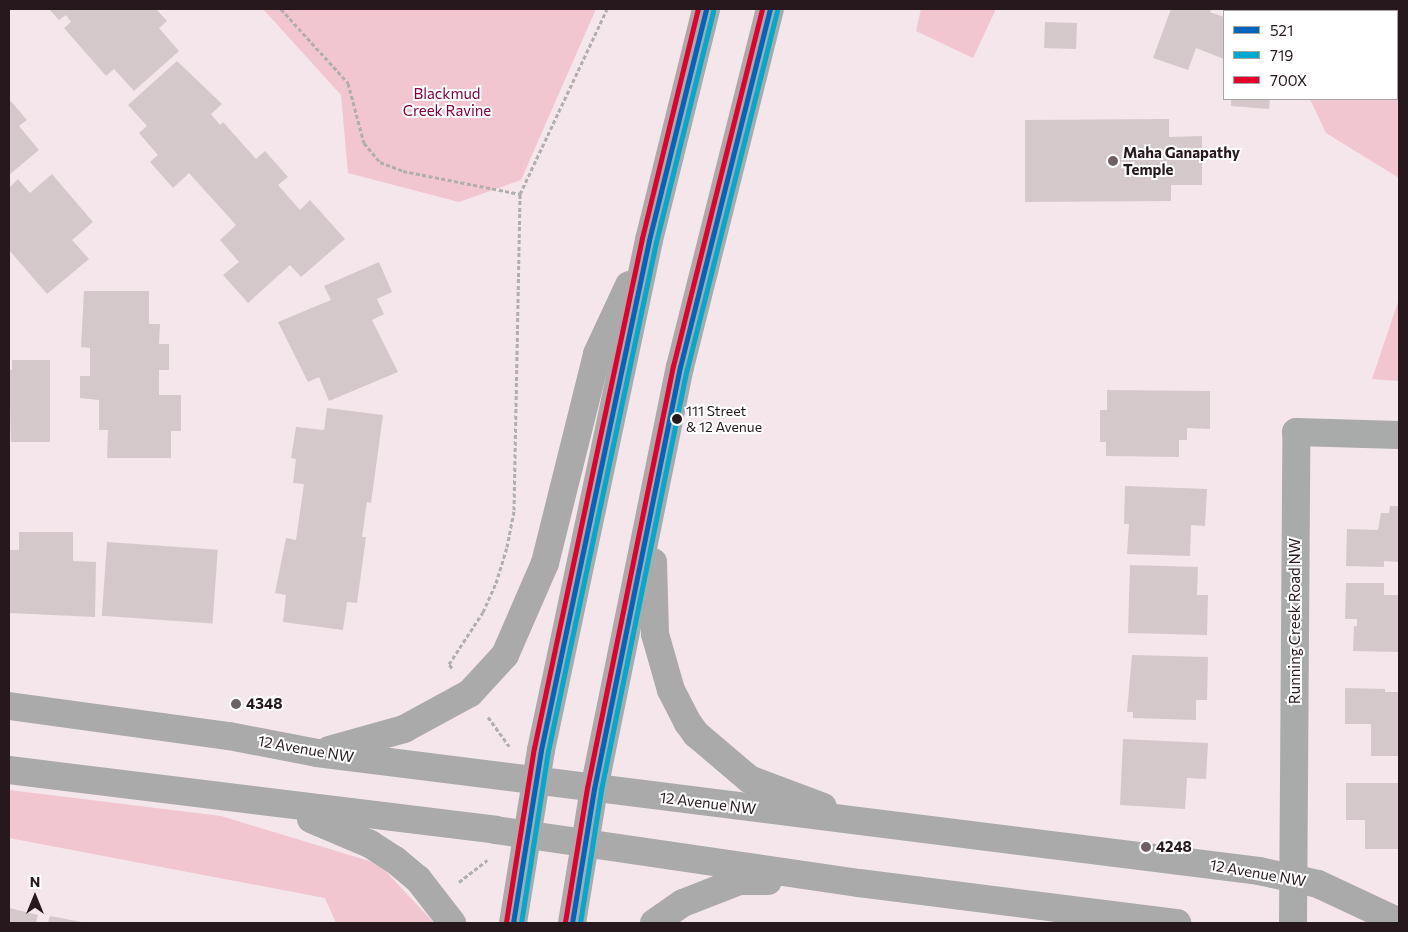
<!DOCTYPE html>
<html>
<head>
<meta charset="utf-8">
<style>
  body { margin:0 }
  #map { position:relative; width:1408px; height:932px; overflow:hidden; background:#f4e6ea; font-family:Commissioner,sans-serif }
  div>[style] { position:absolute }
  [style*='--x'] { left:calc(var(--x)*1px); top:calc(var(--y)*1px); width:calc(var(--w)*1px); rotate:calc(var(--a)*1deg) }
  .green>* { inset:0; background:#f1c6d1 }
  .building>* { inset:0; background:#d5c8cb; transform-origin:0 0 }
  .path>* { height:3px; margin-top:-1.5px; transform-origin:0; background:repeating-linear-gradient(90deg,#b1aeae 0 4px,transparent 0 6.5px) }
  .street>* { height:28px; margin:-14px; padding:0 14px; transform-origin:14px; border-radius:14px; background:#a9aaaa }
  .secondary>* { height:28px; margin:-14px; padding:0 14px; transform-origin:14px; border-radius:14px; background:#a9aaa9 }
  .bus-1>* { height:5px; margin:-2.5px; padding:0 2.5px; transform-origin:2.5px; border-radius:2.5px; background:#0065bd }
  .bus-2>* { height:5px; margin:-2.5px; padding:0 2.5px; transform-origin:2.5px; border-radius:2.5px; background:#00a9ce }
  .bus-3>* { height:5px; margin:-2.5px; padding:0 2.5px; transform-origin:2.5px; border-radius:2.5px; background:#e4002b }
  .dots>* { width:14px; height:14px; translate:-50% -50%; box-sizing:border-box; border:2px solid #fff; border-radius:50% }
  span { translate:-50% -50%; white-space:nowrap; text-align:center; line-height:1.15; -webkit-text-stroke:4px #fff; paint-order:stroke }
  .bus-label { font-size:14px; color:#26181c }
  .left { translate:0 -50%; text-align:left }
  .park-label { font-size:15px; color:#80003d }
  .poi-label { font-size:15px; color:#26181c; font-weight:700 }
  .street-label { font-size:15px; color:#26181c }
  .frame { position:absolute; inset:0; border:10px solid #26181c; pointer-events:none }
  .legend { position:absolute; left:1223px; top:10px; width:175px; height:90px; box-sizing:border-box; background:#fff; border:1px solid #a8a3a4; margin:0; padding:6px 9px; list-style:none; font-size:15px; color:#26181c }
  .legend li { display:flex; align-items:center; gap:10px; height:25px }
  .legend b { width:25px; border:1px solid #a8a3a4 }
  .north { position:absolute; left:10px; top:872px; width:50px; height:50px; -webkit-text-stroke:4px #fff; paint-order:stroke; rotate:0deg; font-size:14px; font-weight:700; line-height:20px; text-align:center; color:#26181c }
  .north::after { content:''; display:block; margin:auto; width:18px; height:22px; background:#26181c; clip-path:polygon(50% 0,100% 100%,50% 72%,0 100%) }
</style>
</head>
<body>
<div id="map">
  <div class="green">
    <i style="clip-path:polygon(263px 9px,596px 9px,521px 180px,459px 202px,348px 173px,341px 95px)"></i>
    <i style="clip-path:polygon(921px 9px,996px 9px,973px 58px,916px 31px)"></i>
    <i style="clip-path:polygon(1268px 9px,1399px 9px,1399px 178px,1326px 133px,1310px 99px,1397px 99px,1397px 11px)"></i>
    <i style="clip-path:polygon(1399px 299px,1399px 381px,1372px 379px)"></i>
    <i style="clip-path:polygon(9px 790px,221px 816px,379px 864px,434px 923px,336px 923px,325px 898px,9px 838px)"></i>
  </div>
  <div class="building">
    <i style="clip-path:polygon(49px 9px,156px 9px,167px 21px,159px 28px,179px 51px,134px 91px,114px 69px,106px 76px,64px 28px,71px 22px,66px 15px,59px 20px)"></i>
    <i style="clip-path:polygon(1171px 9px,1211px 9px,1210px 12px,1224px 17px,1224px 59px,1196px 48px,1188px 70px,1153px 58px)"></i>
    <i style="left:1045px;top:22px;width:32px;height:26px;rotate:2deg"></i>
    <i style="clip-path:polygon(177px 61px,222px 104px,211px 114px,220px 125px,223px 122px,256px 159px,265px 151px,288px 177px,278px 185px,300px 210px,310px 200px,345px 239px,301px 277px,290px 265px,248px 303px,223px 275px,239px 262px,220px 240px,236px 225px,189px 173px,173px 188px,150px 162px,158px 155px,139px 133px,147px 126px,128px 105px)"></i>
    <i style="clip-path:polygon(9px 99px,27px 120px,19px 126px,39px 150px,9px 175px)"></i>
    <i style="clip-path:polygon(1231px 99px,1270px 99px,1269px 109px,1231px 106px)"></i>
    <i style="clip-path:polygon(1169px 119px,1169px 137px,1202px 136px,1202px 185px,1171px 185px,1171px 201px,1025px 202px,1025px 120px)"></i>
    <i style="clip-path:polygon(52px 174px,93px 222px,72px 240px,89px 259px,47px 294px,9px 250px,9px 188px,18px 179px,30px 193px)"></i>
    <i style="clip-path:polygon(379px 262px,392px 292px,377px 299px,384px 314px,372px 320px,398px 372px,329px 401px,319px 377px,308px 382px,278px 322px,331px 300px,324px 286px)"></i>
    <i style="clip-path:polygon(84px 291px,149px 291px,149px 324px,160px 324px,159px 344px,169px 344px,169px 370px,159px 370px,159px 395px,181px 395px,181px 431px,171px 431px,171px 458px,107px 458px,108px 430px,99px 430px,99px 400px,80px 398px,80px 376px,90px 376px,90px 348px,81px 347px)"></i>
    <i style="clip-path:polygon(12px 360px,50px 360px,50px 442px,11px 442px,9px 370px,12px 370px)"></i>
    <i style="clip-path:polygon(1107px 390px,1210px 391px,1210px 429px,1187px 428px,1187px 440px,1179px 440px,1179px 457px,1106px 456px,1106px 442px,1100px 442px,1100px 410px,1107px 410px)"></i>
    <i style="clip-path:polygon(327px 408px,383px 415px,371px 503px,367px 502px,362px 537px,366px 537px,357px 603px,347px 602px,343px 630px,283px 622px,286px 595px,275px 593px,286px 538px,296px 540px,304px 484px,293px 483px,296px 459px,291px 458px,296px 427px,324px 430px)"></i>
    <i style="clip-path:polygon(1125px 486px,1207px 489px,1205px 526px,1191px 525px,1190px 556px,1127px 554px,1129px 524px,1124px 524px)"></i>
    <i style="clip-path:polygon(1390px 506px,1399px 506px,1399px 562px,1384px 561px,1384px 567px,1346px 566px,1347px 529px,1378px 530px,1381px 513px,1389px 513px)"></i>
    <i style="clip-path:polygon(19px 532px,73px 532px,73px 561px,96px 562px,95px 617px,9px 613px,9px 550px,19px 550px)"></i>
    <i style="left:107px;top:542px;width:111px;height:74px;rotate:4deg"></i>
    <i style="clip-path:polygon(1130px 565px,1198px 567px,1197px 595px,1208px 595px,1207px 635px,1128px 633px)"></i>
    <i style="clip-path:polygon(1346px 583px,1384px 583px,1384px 595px,1399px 595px,1399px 652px,1353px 651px,1354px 626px,1357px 626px,1357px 619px,1345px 619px)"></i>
    <i style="clip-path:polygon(1132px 655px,1208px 657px,1207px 700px,1196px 700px,1196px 720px,1133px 718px,1133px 712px,1127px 712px)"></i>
    <i style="clip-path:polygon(1345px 688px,1385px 689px,1385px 692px,1399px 692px,1399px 756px,1371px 756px,1371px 724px,1345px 724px)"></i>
    <i style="clip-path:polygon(1123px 739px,1208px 743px,1206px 779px,1187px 778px,1185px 809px,1120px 805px)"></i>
    <i style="clip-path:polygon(1346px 783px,1399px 783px,1399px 849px,1365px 849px,1365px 820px,1346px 820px)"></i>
    <i style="clip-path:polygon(9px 908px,38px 915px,36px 923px,9px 923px)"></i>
    <i style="clip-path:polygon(50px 916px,82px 922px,82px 923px,48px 923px)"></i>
  </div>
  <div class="path">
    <i style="--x:281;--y:9;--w:100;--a:47.8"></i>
    <i style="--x:348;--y:83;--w:62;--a:75.1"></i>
    <i style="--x:364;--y:143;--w:25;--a:50"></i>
    <i style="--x:380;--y:162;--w:25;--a:21"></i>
    <i style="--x:403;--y:171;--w:119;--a:11.1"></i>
    <i style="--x:452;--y:668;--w:5;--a:-127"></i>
    <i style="--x:449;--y:664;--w:62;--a:-56.8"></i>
    <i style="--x:483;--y:612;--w:32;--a:-66"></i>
    <i style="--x:496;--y:583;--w:38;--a:-73"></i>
    <i style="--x:507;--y:547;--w:38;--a:-79"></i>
    <i style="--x:514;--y:510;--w:316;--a:-88.9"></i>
    <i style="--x:520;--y:194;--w:204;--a:-64.8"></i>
    <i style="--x:488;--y:717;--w:36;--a:54"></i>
    <i style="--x:459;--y:882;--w:36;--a:-38"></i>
  </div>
  <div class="street">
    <i style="--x:1293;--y:923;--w:491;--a:-89.6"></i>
    <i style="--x:1296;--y:432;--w:103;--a:1.7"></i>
  </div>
  <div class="secondary">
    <i style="--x:653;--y:562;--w:72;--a:88.4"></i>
    <i style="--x:655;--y:634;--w:58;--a:74.1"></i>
    <i style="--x:671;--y:690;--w:37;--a:63"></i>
    <i style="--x:688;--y:723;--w:14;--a:54"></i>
    <i style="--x:696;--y:734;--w:70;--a:40.3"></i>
    <i style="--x:749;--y:779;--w:79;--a:20.7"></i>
    <i style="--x:9;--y:706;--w:222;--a:7.8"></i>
    <i style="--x:229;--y:736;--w:90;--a:10.9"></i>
    <i style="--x:317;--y:753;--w:949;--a:7.14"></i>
    <i style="--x:1259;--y:871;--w:60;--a:12.4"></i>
    <i style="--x:1318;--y:884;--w:89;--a:25.1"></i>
    <i style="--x:329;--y:750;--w:78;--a:-15.6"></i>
    <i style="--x:404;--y:729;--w:75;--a:-28.6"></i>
    <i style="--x:470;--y:693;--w:52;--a:-47.4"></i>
    <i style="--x:505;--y:655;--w:100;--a:-66.5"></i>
    <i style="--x:545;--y:563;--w:215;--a:-76"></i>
    <i style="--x:597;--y:354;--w:76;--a:-65.1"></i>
    <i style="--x:9;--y:770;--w:490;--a:7"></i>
    <i style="--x:495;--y:830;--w:368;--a:8.3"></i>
    <i style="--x:859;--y:883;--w:321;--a:7.2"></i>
    <i style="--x:311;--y:819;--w:64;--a:23"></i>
    <i style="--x:370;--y:844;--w:30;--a:33"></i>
    <i style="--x:395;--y:860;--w:30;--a:40"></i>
    <i style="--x:418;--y:879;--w:56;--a:52.3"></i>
    <i style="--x:513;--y:923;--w:175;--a:-80.8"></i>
    <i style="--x:541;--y:750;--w:521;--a:-78.04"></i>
    <i style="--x:649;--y:240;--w:238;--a:-76.1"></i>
    <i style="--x:572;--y:923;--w:136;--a:-80.7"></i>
    <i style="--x:594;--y:789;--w:431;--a:-78.5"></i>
    <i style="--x:680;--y:367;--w:369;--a:-75.9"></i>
    <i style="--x:654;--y:923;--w:35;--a:-35"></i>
    <i style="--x:683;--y:903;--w:60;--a:-21.4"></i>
    <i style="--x:739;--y:881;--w:29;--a:0"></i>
  </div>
  <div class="bus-1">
    <i style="--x:513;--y:923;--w:175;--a:-80.8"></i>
    <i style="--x:541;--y:750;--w:521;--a:-78.04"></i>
    <i style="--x:649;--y:240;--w:238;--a:-76.1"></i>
    <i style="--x:572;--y:923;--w:136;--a:-80.7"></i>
    <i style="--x:594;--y:789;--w:431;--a:-78.5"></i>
    <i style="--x:680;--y:367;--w:369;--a:-75.9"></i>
  </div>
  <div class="bus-2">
    <i style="--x:521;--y:923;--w:174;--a:-81.1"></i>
    <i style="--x:548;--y:751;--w:520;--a:-78.02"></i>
    <i style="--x:656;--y:242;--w:238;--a:-76.1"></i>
    <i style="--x:580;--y:923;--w:135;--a:-81"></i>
    <i style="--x:601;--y:790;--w:430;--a:-78.5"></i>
    <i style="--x:687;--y:369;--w:369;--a:-75.9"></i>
  </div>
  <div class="bus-3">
    <i style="--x:506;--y:922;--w:176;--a:-80.9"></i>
    <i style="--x:534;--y:748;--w:521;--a:-78.04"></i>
    <i style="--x:642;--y:238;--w:236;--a:-76.3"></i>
    <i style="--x:565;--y:922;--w:136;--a:-80.7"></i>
    <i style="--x:587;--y:788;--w:431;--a:-78.5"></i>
    <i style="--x:673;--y:366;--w:368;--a:-76"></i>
  </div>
  <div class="dots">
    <i style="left:1113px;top:161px;background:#6e6064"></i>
    <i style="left:677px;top:419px;background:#26181c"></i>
    <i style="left:236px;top:704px;background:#6e6064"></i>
    <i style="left:1146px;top:847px;background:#6e6064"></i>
  </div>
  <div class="bus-label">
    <span class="left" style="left:686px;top:419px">111 Street<br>&amp; 12 Avenue</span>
  </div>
  <div class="park-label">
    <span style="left:447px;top:102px">Blackmud<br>Creek Ravine</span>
  </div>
  <div class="poi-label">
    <span class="left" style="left:1123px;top:161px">Maha Ganapathy<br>Temple</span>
    <span class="left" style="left:246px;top:704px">4348</span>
    <span class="left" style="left:1156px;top:847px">4248</span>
  </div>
  <div class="street-label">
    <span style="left:1295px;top:621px;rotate:-90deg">Running Creek Road NW</span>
    <span style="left:306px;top:749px;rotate:10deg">12 Avenue NW</span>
    <span style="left:708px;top:803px;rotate:7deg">12 Avenue NW</span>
    <span style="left:1258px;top:873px;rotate:10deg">12 Avenue NW</span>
  </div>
  <div class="frame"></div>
  <ul class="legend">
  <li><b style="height:6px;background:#0065bd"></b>521</li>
  <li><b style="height:6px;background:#00a9ce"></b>719</li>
  <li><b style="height:6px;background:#e4002b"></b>700X</li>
  </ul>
  <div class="north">N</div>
</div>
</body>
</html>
